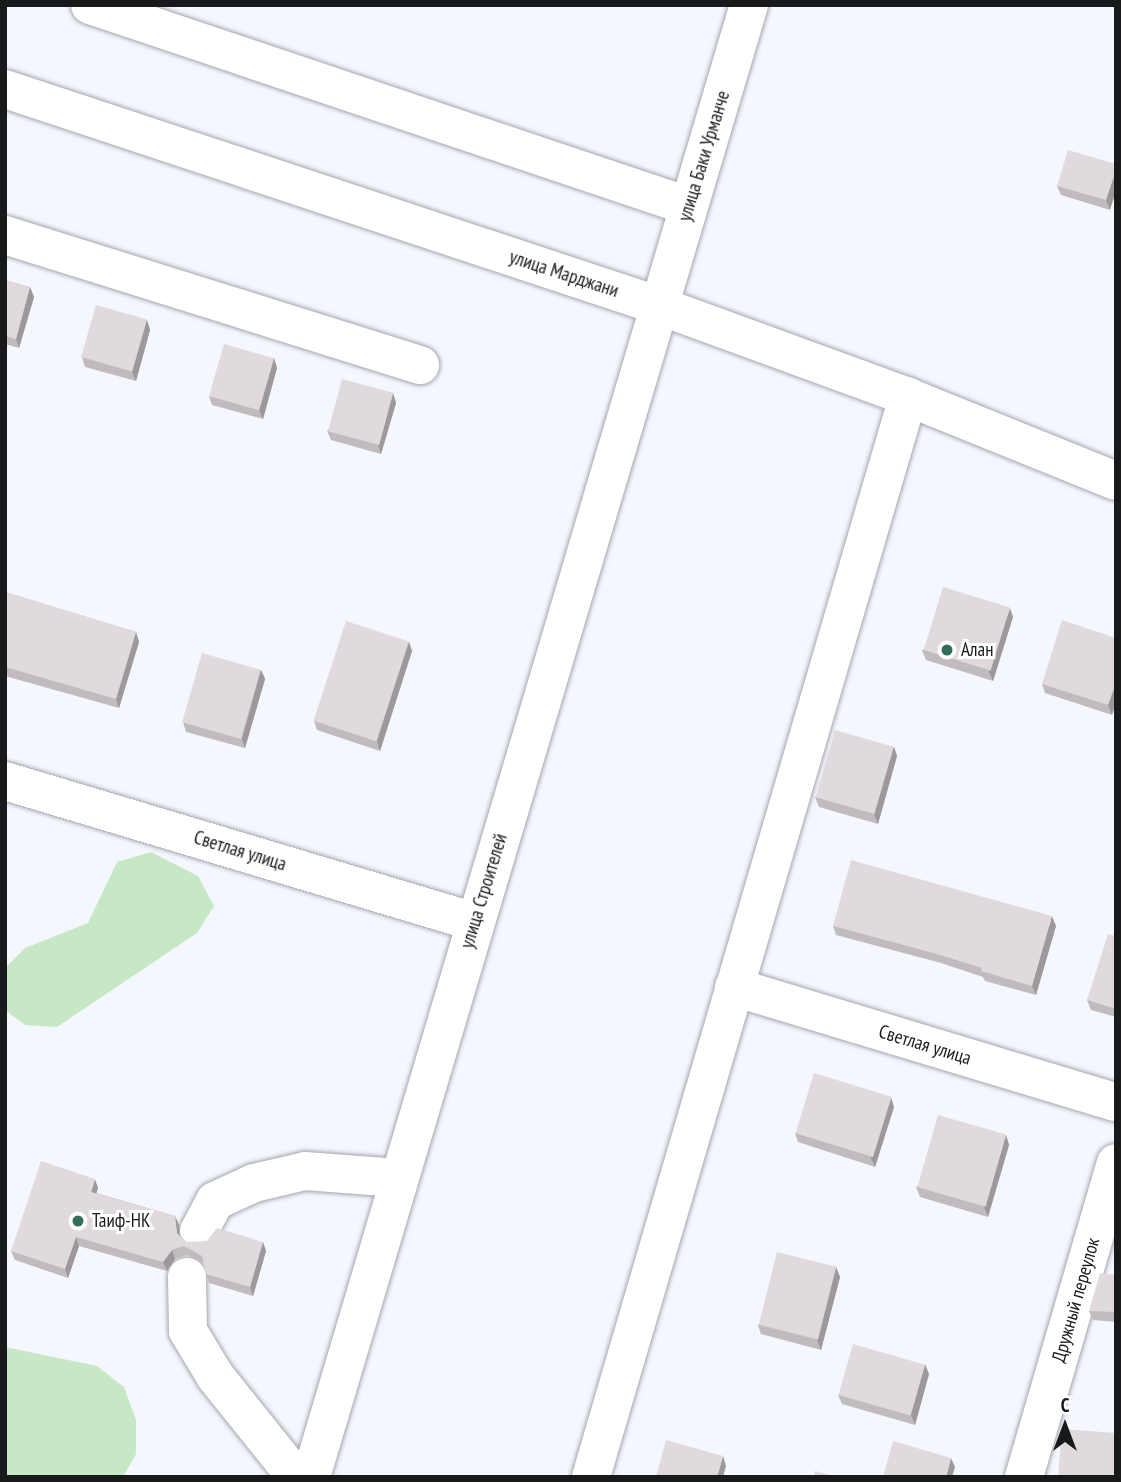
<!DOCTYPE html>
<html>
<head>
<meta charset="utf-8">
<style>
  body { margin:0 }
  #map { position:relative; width:1121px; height:1482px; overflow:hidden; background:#f5f7fe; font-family:"PT Sans Narrow",sans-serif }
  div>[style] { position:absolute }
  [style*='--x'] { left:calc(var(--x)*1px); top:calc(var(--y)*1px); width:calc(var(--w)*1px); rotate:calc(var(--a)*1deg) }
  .green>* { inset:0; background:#c7e8c5 }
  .roads { filter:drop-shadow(0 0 2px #a4a6ad) drop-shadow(0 0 2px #a4a6ad) }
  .minor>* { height:38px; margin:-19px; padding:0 19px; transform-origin:19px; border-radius:19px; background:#fff }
  .wall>* { inset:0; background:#c1bbbf }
  .shaded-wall>* { inset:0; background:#9d989b }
  .building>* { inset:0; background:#e0d9de; transform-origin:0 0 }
  .dots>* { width:19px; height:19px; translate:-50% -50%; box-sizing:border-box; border:4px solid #fff; border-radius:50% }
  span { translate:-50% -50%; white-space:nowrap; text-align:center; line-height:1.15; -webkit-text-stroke:6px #fff; paint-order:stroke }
  .street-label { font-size:19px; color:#18191b }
  .poi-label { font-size:19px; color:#18191b }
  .left { translate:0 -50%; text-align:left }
  .frame { position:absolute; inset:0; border:7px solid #18191b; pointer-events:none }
  .north { position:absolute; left:1030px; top:1391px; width:70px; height:70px; -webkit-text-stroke:5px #fff; paint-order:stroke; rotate:0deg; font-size:19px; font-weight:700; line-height:28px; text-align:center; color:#18191b }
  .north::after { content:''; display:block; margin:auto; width:24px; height:32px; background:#18191b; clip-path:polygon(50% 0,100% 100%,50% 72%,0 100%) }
</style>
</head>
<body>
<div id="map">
  <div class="green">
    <i style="clip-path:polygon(151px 852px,198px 876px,214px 906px,197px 933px,57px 1027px,25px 1025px,5px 1010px,5px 968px,25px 948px,88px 923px,117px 862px)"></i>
    <i style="clip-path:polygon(5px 1347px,97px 1366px,124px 1387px,136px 1420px,136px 1454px,123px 1477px,5px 1477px)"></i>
  </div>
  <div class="roads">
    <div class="minor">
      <i style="--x:90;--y:5;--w:631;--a:18.58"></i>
      <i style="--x:5;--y:89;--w:690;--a:18.33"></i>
      <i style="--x:660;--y:306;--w:264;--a:20.1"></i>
      <i style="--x:908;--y:397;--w:224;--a:22"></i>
      <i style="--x:5;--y:235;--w:435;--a:17.4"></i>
      <i style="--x:5;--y:781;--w:491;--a:16.7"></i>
      <i style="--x:734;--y:987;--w:399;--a:16.8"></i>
      <i style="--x:199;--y:1231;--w:34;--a:-62"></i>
      <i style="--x:215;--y:1201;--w:43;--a:-24.8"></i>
      <i style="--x:254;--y:1183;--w:52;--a:-13.2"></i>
      <i style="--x:305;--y:1171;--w:94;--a:4.3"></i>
      <i style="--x:187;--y:1277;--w:54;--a:88.9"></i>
      <i style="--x:188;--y:1331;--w:52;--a:59"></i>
      <i style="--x:215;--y:1376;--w:129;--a:51.3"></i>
      <i style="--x:311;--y:1477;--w:1536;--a:-73.43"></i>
      <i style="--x:591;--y:1477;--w:1126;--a:-73.64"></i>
      <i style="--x:1024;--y:1477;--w:327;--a:-73.7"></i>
    </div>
  </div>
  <div class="wall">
    <i style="clip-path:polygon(1116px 164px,1110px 210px,1061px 195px,1057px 186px)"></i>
    <i style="clip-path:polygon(5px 280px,30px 287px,34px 297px,19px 348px,5px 344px)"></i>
    <i style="clip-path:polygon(147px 320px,150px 330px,136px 381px,85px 367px,82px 357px)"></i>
    <i style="clip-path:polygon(274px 358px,277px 368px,263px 419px,212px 405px,209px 396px)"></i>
    <i style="clip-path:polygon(393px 393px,396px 403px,381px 454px,331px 440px,327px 431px)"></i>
    <i style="clip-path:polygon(5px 592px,136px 632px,139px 642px,119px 708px,5px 676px)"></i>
    <i style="clip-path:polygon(1013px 617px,993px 681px,926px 660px,922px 650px)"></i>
    <i style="clip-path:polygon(1116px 638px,1112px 715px,1045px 693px,1042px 684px)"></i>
    <i style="clip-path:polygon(409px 642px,412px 651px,380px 751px,317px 730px,314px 721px)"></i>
    <i style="clip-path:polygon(261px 670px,265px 679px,245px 748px,186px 732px,183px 722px)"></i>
    <i style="clip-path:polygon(894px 747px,897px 756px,878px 824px,819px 807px,815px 797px)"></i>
    <i style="clip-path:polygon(833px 926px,1056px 926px,1036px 995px,985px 981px,983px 977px,941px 963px,836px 935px)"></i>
    <i style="clip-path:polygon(1116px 936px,1116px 1017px,1091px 1010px,1087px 1000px)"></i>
    <i style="clip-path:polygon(894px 1107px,875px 1167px,798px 1142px,795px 1133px)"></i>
    <i style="clip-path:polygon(1006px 1135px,1009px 1145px,988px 1217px,920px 1197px,916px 1187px)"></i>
    <i style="clip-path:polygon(98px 1188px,96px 1193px,175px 1216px,179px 1225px,180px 1235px,186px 1242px,263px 1242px,266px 1251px,253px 1296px,209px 1283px,204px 1264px,187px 1255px,175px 1259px,167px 1271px,79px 1246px,68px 1278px,15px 1260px,11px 1251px)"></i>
    <i style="clip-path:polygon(836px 1267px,840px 1277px,821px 1350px,761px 1334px,758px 1325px)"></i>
    <i style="clip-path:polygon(1116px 1275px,1116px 1322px,1093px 1320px,1089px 1311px)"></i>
    <i style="clip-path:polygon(929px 1374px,915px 1425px,842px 1404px,838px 1395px)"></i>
  </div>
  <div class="shaded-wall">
    <i style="clip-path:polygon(1116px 170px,1116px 191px,1110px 210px,1106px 200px)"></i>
    <i style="clip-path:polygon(30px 287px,34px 297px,19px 348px,16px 339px)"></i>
    <i style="clip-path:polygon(147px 320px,150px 330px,136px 381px,132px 372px)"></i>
    <i style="clip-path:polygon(274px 358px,277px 368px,263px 419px,259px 410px)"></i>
    <i style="clip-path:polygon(393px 393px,396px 403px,381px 454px,378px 445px)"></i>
    <i style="clip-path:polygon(1010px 608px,1013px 617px,993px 681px,989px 672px)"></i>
    <i style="clip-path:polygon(136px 632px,139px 642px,119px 708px,116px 699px)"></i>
    <i style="clip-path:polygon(409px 642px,412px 651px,380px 751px,377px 741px)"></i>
    <i style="clip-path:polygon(261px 670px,265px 679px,245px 748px,242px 739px)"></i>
    <i style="clip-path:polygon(1116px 683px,1116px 703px,1112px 715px,1108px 705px)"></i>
    <i style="clip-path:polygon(894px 747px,897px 756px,878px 824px,874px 814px)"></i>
    <i style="clip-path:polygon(1052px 916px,1056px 926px,1036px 995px,1032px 986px)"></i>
    <i style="clip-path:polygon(891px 1097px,894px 1107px,875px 1167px,871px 1158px)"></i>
    <i style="clip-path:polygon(1006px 1135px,1009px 1145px,988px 1217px,984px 1207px)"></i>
    <i style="clip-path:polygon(95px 1179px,98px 1188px,94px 1201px,91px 1192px)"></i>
    <i style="clip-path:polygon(175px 1216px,179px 1225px,180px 1242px,177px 1233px)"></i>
    <i style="clip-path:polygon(76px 1237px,79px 1246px,68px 1278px,65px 1269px)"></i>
    <i style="clip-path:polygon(263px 1242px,266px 1251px,253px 1296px,250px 1287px)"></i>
    <i style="clip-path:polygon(172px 1250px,175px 1259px,167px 1271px,163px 1262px)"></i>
    <i style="clip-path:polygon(836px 1267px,840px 1277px,821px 1350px,817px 1340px)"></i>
    <i style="clip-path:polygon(925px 1364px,929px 1374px,915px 1425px,911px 1415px)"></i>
    <i style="clip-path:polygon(723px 1456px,726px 1466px,723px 1477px,717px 1477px)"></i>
    <i style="clip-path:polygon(951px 1458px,955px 1467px,952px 1477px,946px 1477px)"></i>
  </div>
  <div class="building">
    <i style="clip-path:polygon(1068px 150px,1116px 164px,1116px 170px,1106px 200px,1057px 186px)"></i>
    <i style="clip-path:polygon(5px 280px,30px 287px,16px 339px,5px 336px)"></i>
    <i style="left:96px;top:305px;width:53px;height:54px;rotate:16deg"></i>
    <i style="left:224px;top:344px;width:52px;height:54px;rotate:16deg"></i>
    <i style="left:342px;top:379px;width:53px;height:54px;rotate:15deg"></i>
    <i style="left:943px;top:587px;width:70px;height:66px;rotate:17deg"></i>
    <i style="clip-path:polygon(5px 592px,136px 632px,116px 699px,5px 667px)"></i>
    <i style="clip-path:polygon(1062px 620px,1116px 638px,1116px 683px,1108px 705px,1042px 684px)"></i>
    <i style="left:346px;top:621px;width:66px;height:105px;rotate:18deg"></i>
    <i style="left:202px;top:653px;width:61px;height:72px;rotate:16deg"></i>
    <i style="left:835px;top:730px;width:61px;height:70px;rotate:16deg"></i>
    <i style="clip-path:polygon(851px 860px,1052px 916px,1032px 986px,981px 971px,982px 968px,937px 954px,833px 926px)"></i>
    <i style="clip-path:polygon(1108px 934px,1116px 936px,1116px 1009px,1087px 1000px)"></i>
    <i style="left:814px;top:1073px;width:81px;height:63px;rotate:17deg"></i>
    <i style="left:938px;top:1115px;width:71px;height:75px;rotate:16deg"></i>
    <i style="clip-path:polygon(41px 1161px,95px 1179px,91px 1192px,175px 1216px,177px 1233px,186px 1242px,207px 1241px,217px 1228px,263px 1242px,250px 1287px,206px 1274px,202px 1256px,184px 1246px,172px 1250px,163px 1262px,76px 1237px,65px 1269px,11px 1251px)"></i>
    <i style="left:777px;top:1252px;width:61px;height:75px;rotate:14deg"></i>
    <i style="clip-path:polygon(1100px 1273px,1116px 1275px,1116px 1312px,1089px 1311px)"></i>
    <i style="left:853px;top:1344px;width:75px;height:53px;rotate:16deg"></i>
    <i style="clip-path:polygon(1062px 1429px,1116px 1433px,1116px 1477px,1058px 1477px)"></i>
    <i style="clip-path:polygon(666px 1440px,723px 1456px,717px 1477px,656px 1477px)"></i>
    <i style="clip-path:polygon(893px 1441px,951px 1458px,946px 1477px,883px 1477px)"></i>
    <i style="clip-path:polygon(815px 1471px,837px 1477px,814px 1477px)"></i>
  </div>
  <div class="dots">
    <i style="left:947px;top:650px;background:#316f5b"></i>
    <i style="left:78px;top:1221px;background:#316f5b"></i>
  </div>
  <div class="street-label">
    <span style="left:704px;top:156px;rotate:-73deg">улица Баки Урманче</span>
    <span style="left:564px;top:274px;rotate:18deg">улица Марджани</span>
    <span style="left:240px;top:851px;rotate:17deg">Светлая улица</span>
    <span style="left:484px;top:891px;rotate:-73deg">улица Строителей</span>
    <span style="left:925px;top:1045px;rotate:17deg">Светлая улица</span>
    <span style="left:1076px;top:1300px;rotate:-74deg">Дружный переулок</span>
  </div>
  <div class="poi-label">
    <span class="left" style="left:961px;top:650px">Алан</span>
    <span class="left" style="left:92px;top:1221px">Таиф-НК</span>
  </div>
  <div class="frame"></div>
  <div class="north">С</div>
</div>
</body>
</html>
